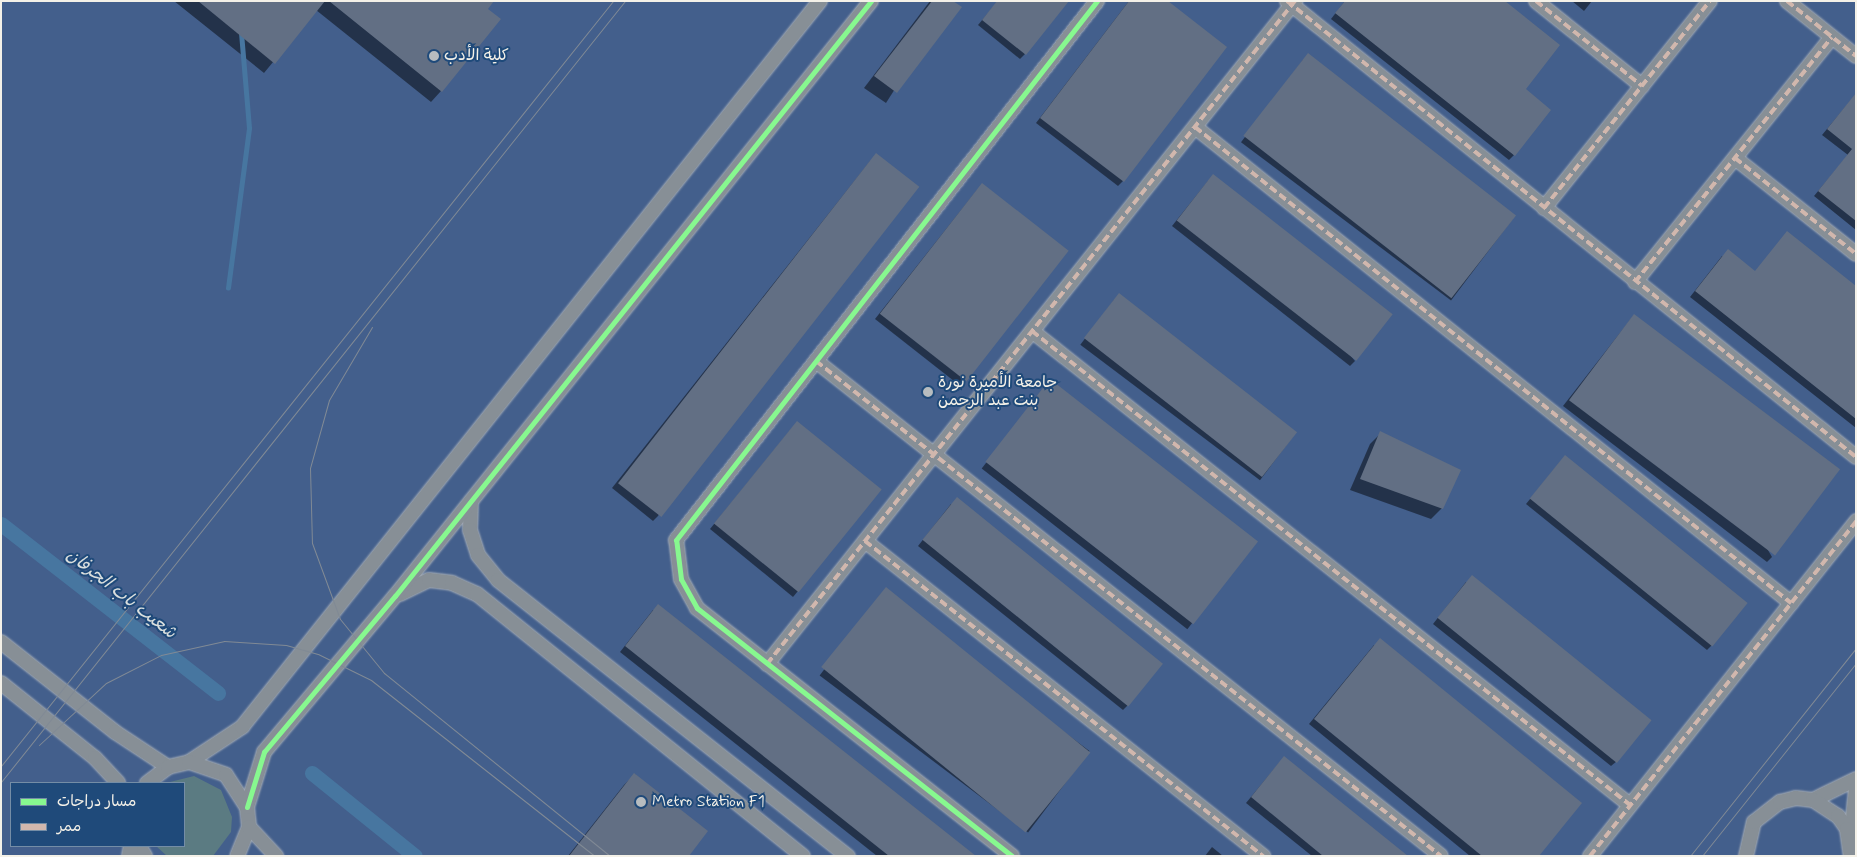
<!DOCTYPE html>
<html>
<head>
<meta charset="utf-8">
<style>
  body { margin:0 }
  #map { position:relative; width:1857px; height:857px; overflow:hidden; background:#475a74; font-family:Mynerve,"Playpen Sans Arabic",sans-serif }
  div>[style] { position:absolute }
  [style*='--x'] { left:calc(var(--x)*1px); top:calc(var(--y)*1px); width:calc(var(--w)*1px); rotate:calc(var(--a)*1deg) }
  .built>* { inset:0; background:#435f8c }
  .green>* { inset:0; background:#5b7b82 }
  .shadow>* { inset:0; background:#0007; transform-origin:0 0 }
  .stream>* { height:4.5px; margin:-2.25px; padding:0 2.25px; transform-origin:2.25px; border-radius:2.25px; background:#4776a0 }
  .canal>* { height:15px; margin:-7.5px; padding:0 7.5px; transform-origin:7.5px; border-radius:7.5px; background:#4776a0 }
  .building>* { inset:0; background:#626f84; transform-origin:0 0 }
  .roads { filter:drop-shadow(0 0 1px #a4acb6) drop-shadow(0 0 1px #a4acb6) }
  .minor>* { height:14px; margin:-7px; padding:0 7px; transform-origin:7px; border-radius:7px; background:#878f96 }
  .tram>* { height:1px; margin:-0.5px; padding:0 0.5px; transform-origin:0.5px; border-radius:0.5px; background:#818a95 }
  .quiet>* { height:4px; margin-top:-2px; transform-origin:0; background:repeating-linear-gradient(90deg,#d1b7ad 0 8px,transparent 0 12px) }
  .cycleway>* { height:5px; margin:-2.5px; padding:0 2.5px; transform-origin:2.5px; border-radius:2.5px; background:#87f88f }
  .dots>* { width:14px; height:14px; translate:-50% -50%; box-sizing:border-box; border:2px solid #1f4a7a; border-radius:50% }
  span { translate:-50% -50%; white-space:nowrap; text-align:center; line-height:1.15; -webkit-text-stroke:4px #1f4a7a; paint-order:stroke }
  .poi-label { font-size:16px; color:#f4f1e8 }
  .left { translate:0 -50%; text-align:left }
  .water-label { font-size:18px; color:#dadfde; font-style:italic }
  .frame { position:absolute; inset:0; border:2px solid #f4f1e8; pointer-events:none }
  .legend { position:absolute; left:10px; top:782px; width:175px; height:65px; box-sizing:border-box; background:#1f4a7a; border:1px solid #748da6; margin:0; padding:6px 9px; list-style:none; font-size:15px; color:#f4f1e8 }
  .legend li { display:flex; align-items:center; gap:10px; height:25px }
  .legend b { width:25px; border:1px solid #748da6 }
</style>
</head>
<body>
<div id="map">
  <div class="built">
    <i style="clip-path:polygon(evenodd,1px 1px,1856px 1px,1856px 856px,1px 856px,1px 1px,11px 783px,184px 783px,184px 846px,11px 846px,11px 783px)"></i>
  </div>
  <div class="green">
    <i style="clip-path:polygon(194px 776px,221px 790px,232px 817px,231px 832px,213px 856px,167px 856px,156px 846px,184px 846px,184px 783px,166px 783px)"></i>
  </div>
  <div class="shadow">
    <i style="clip-path:polygon(174px 1px,492px 1px,441px 91px,431px 102px,316px 10px,264px 73px)"></i>
    <i style="clip-path:polygon(930px 1px,951px 1px,886px 103px,864px 88px)"></i>
    <i style="clip-path:polygon(998px 1px,1025px 54px,1020px 59px,978px 25px)"></i>
    <i style="clip-path:polygon(1129px 1px,1123px 181px,1118px 186px,1036px 123px)"></i>
    <i style="clip-path:polygon(1345px 1px,1514px 155px,1509px 160px,1331px 19px)"></i>
    <i style="clip-path:polygon(1572px 1px,1592px 1px,1584px 11px)"></i>
    <i style="left:1303px;top:60px;width:263px;height:103px;rotate:37deg"></i>
    <i style="clip-path:polygon(1856px 94px,1856px 230px,1814px 196px,1848px 155px,1822px 135px)"></i>
    <i style="clip-path:polygon(871px 160px,658px 516px,653px 521px,612px 488px)"></i>
    <i style="clip-path:polygon(1208px 181px,1355px 361px,1350px 366px,1172px 226px)"></i>
    <i style="clip-path:polygon(977px 190px,964px 380px,959px 385px,875px 319px)"></i>
    <i style="clip-path:polygon(1722px 256px,1755px 272px,1856px 288px,1856px 428px,1690px 297px)"></i>
    <i style="left:1114px;top:300px;width:225px;height:56px;rotate:37deg"></i>
    <i style="clip-path:polygon(1634px 315px,1772px 557px,1767px 562px,1563px 406px)"></i>
    <i style="left:1050px;top:381px;width:261px;height:111px;rotate:38deg"></i>
    <i style="clip-path:polygon(792px 428px,798px 591px,793px 597px,710px 529px)"></i>
    <i style="clip-path:polygon(1381px 433px,1442px 508px,1431px 519px,1350px 490px,1370px 444px)"></i>
    <i style="clip-path:polygon(1560px 462px,1712px 645px,1707px 650px,1526px 504px)"></i>
    <i style="clip-path:polygon(951px 504px,1128px 705px,1123px 710px,918px 546px)"></i>
    <i style="clip-path:polygon(1466px 582px,1617px 761px,1611px 766px,1433px 624px)"></i>
    <i style="left:881px;top:594px;width:261px;height:102px;rotate:37deg"></i>
    <i style="clip-path:polygon(653px 610px,974px 856px,877px 856px,620px 652px)"></i>
    <i style="clip-path:polygon(1374px 645px,1537px 856px,1470px 856px,1309px 724px)"></i>
    <i style="clip-path:polygon(1279px 763px,1406px 856px,1312px 856px,1246px 803px)"></i>
    <i style="clip-path:polygon(635px 774px,687px 856px,568px 856px,624px 785px)"></i>
    <i style="clip-path:polygon(1212px 847px,1223px 856px,1205px 856px)"></i>
  </div>
  <div class="stream">
    <i style="--x:228;--y:288;--w:161;--a:-82.5"></i>
    <i style="--x:249;--y:128;--w:95;--a:-94.8"></i>
  </div>
  <div class="canal">
    <i style="--x:1;--y:524;--w:275;--a:37.9"></i>
    <i style="--x:312;--y:773;--w:132;--a:38.9"></i>
  </div>
  <div class="building">
    <i style="clip-path:polygon(198px 1px,325px 1px,275px 64px)"></i>
    <i style="clip-path:polygon(329px 1px,494px 1px,488px 9px,501px 19px,442px 92px)"></i>
    <i style="clip-path:polygon(932px 1px,953px 1px,962px 7px,897px 93px,874px 76px)"></i>
    <i style="clip-path:polygon(997px 1px,1069px 1px,1026px 55px,982px 20px)"></i>
    <i style="clip-path:polygon(1129px 1px,1168px 1px,1227px 47px,1124px 182px,1040px 118px)"></i>
    <i style="clip-path:polygon(1345px 1px,1505px 1px,1560px 45px,1526px 89px,1551px 110px,1515px 156px,1335px 13px)"></i>
    <i style="left:1308px;top:53px;width:264px;height:105px;rotate:38deg"></i>
    <i style="clip-path:polygon(1856px 93px,1856px 221px,1818px 191px,1852px 149px,1827px 129px)"></i>
    <i style="left:876px;top:153px;width:55px;height:419px;rotate:38deg"></i>
    <i style="left:1213px;top:174px;width:228px;height:59px;rotate:38deg"></i>
    <i style="left:982px;top:183px;width:110px;height:166px;rotate:38deg"></i>
    <i style="clip-path:polygon(1787px 231px,1856px 286px,1856px 419px,1695px 291px,1728px 249px,1755px 271px)"></i>
    <i style="left:1119px;top:293px;width:226px;height:57px;rotate:38deg"></i>
    <i style="left:1634px;top:314px;width:258px;height:108px;rotate:37deg"></i>
    <i style="left:1050px;top:379px;width:264px;height:105px;rotate:38deg"></i>
    <i style="left:797px;top:421px;width:109px;height:132px;rotate:39deg"></i>
    <i style="clip-path:polygon(1380px 431px,1461px 470px,1443px 509px,1360px 479px)"></i>
    <i style="left:1565px;top:455px;width:235px;height:56px;rotate:39deg"></i>
    <i style="left:957px;top:497px;width:265px;height:55px;rotate:39deg"></i>
    <i style="left:1472px;top:575px;width:231px;height:55px;rotate:39deg"></i>
    <i style="left:886px;top:587px;width:263px;height:103px;rotate:39deg"></i>
    <i style="clip-path:polygon(658px 604px,976px 856px,889px 856px,625px 646px)"></i>
    <i style="clip-path:polygon(1380px 638px,1582px 803px,1539px 856px,1482px 856px,1314px 719px)"></i>
    <i style="clip-path:polygon(1284px 756px,1408px 856px,1323px 856px,1251px 797px)"></i>
    <i style="clip-path:polygon(634px 773px,708px 831px,689px 856px,569px 856px)"></i>
  </div>
  <div class="roads">
    <div class="minor">
      <i style="--x:1287;--y:1;--w:729;--a:38.71"></i>
      <i style="--x:1536;--y:1;--w:136;--a:38.7"></i>
      <i style="--x:1787;--y:1;--w:88;--a:38.6"></i>
      <i style="--x:1195;--y:127;--w:763;--a:38.61"></i>
      <i style="--x:1735;--y:158;--w:154;--a:38.4"></i>
      <i style="--x:1544;--y:208;--w:265;--a:-51.3"></i>
      <i style="--x:1635;--y:282;--w:314;--a:-51.2"></i>
      <i style="--x:1032;--y:331;--w:763;--a:38.4"></i>
      <i style="--x:816;--y:361;--w:797;--a:38.38"></i>
      <i style="--x:471;--y:501;--w:29;--a:92"></i>
      <i style="--x:470;--y:530;--w:26;--a:72"></i>
      <i style="--x:478;--y:555;--w:32;--a:51"></i>
      <i style="--x:498;--y:580;--w:446;--a:38.3"></i>
      <i style="--x:865;--y:541;--w:508;--a:38.36"></i>
      <i style="--x:400;--y:594;--w:32;--a:-26"></i>
      <i style="--x:429;--y:580;--w:23;--a:7"></i>
      <i style="--x:452;--y:583;--w:27;--a:24"></i>
      <i style="--x:477;--y:594;--w:418;--a:38.8"></i>
      <i style="--x:1;--y:642;--w:145;--a:38.3"></i>
      <i style="--x:115;--y:732;--w:64;--a:33.4"></i>
      <i style="--x:767;--y:664;--w:848;--a:-51.47"></i>
      <i style="--x:1;--y:683;--w:120;--a:38.6"></i>
      <i style="--x:95;--y:758;--w:34;--a:47"></i>
      <i style="--x:189;--y:762;--w:64;--a:-33.4"></i>
      <i style="--x:242;--y:727;--w:928;--a:-51.48"></i>
      <i style="--x:147;--y:783;--w:26;--a:-37"></i>
      <i style="--x:168;--y:767;--w:22;--a:-13"></i>
      <i style="--x:189;--y:762;--w:39;--a:19"></i>
      <i style="--x:226;--y:775;--w:38;--a:57"></i>
      <i style="--x:247;--y:807;--w:20;--a:84"></i>
      <i style="--x:249;--y:827;--w:31;--a:112"></i>
      <i style="--x:1813;--y:800;--w:48;--a:-26"></i>
      <i style="--x:247;--y:807;--w:58;--a:-72.8"></i>
      <i style="--x:264;--y:752;--w:204;--a:-50"></i>
      <i style="--x:395;--y:596;--w:762;--a:-51.34"></i>
      <i style="--x:249;--y:827;--w:40;--a:47"></i>
      <i style="--x:1851;--y:838;--w:49;--a:-84.2"></i>
      <i style="--x:139;--y:846;--w:12;--a:59"></i>
      <i style="--x:129;--y:856;--w:10;--a:-79"></i>
      <i style="--x:1012;--y:856;--w:401;--a:-141.8"></i>
      <i style="--x:697;--y:608;--w:33;--a:-119"></i>
      <i style="--x:681;--y:579;--w:39;--a:-97"></i>
      <i style="--x:676;--y:540;--w:684;--a:-52.01"></i>
      <i style="--x:1590;--y:856;--w:428;--a:-51.5"></i>
      <i style="--x:1746;--y:856;--w:35;--a:-77"></i>
      <i style="--x:1754;--y:822;--w:33;--a:-38"></i>
      <i style="--x:1780;--y:802;--w:16;--a:-14"></i>
      <i style="--x:1796;--y:798;--w:17;--a:7"></i>
      <i style="--x:1813;--y:800;--w:30;--a:33"></i>
      <i style="--x:1838;--y:816;--w:16;--a:55"></i>
      <i style="--x:1847;--y:829;--w:27;--a:82"></i>
    </div>
  </div>
  <div class="tram">
    <i style="--x:372;--y:327;--w:85;--a:120.5"></i>
    <i style="--x:329;--y:400;--w:71;--a:105.6"></i>
    <i style="--x:310;--y:468;--w:75;--a:88.5"></i>
    <i style="--x:312;--y:543;--w:81;--a:69.8"></i>
    <i style="--x:340;--y:619;--w:70;--a:50.8"></i>
    <i style="--x:384;--y:673;--w:291;--a:39"></i>
    <i style="--x:39;--y:745;--w:91;--a:-42.8"></i>
    <i style="--x:106;--y:683;--w:62;--a:-27"></i>
    <i style="--x:161;--y:655;--w:65;--a:-12.5"></i>
    <i style="--x:224;--y:641;--w:62;--a:3.7"></i>
    <i style="--x:286;--y:645;--w:33;--a:16"></i>
    <i style="--x:318;--y:654;--w:59;--a:26.1"></i>
    <i style="--x:371;--y:680;--w:285;--a:38.2"></i>
    <i style="--x:1;--y:766;--w:980;--a:-51.34"></i>
    <i style="--x:1;--y:782;--w:1000;--a:-51.38"></i>
    <i style="--x:1690;--y:856;--w:266;--a:-51.4"></i>
    <i style="--x:1702;--y:856;--w:247;--a:-51.4"></i>
  </div>
  <div class="quiet">
    <i style="--x:1287;--y:1;--w:729;--a:38.71"></i>
    <i style="--x:1536;--y:1;--w:136;--a:38.7"></i>
    <i style="--x:1787;--y:1;--w:88;--a:38.6"></i>
    <i style="--x:1195;--y:127;--w:763;--a:38.61"></i>
    <i style="--x:1735;--y:158;--w:154;--a:38.4"></i>
    <i style="--x:1544;--y:208;--w:265;--a:-51.3"></i>
    <i style="--x:1635;--y:282;--w:314;--a:-51.2"></i>
    <i style="--x:1032;--y:331;--w:763;--a:38.4"></i>
    <i style="--x:816;--y:361;--w:797;--a:38.38"></i>
    <i style="--x:865;--y:541;--w:508;--a:38.36"></i>
    <i style="--x:767;--y:664;--w:848;--a:-51.47"></i>
    <i style="--x:1590;--y:856;--w:428;--a:-51.5"></i>
  </div>
  <div class="cycleway">
    <i style="--x:247;--y:807;--w:58;--a:-72.8"></i>
    <i style="--x:264;--y:752;--w:204;--a:-50"></i>
    <i style="--x:395;--y:596;--w:762;--a:-51.34"></i>
    <i style="--x:1012;--y:856;--w:401;--a:-141.8"></i>
    <i style="--x:697;--y:608;--w:33;--a:-119"></i>
    <i style="--x:681;--y:579;--w:39;--a:-97"></i>
    <i style="--x:676;--y:540;--w:684;--a:-52.01"></i>
  </div>
  <div class="dots">
    <i style="left:434px;top:56px;background:#b7bcbf"></i>
    <i style="left:928px;top:392px;background:#b7bcbf"></i>
    <i style="left:641px;top:802px;background:#b7bcbf"></i>
  </div>
  <div class="poi-label">
    <span class="left" style="left:444px;top:56px">كلية الأدب</span>
    <span class="left" style="left:938px;top:392px">جامعة الأميرة نورة<br>بنت عبد الرحمن</span>
    <span class="left" style="left:652px;top:802px">Metro Station F1</span>
  </div>
  <div class="water-label">
    <span style="left:121px;top:594px;rotate:38deg">شعيب باب الجرفان</span>
  </div>
  <div class="frame"></div>
  <ul class="legend">
  <li><b style="height:6px;background:#87f88f"></b>مسار دراجات</li>
  <li><b style="height:6px;background:#d1b7ad"></b>ممر</li>
  </ul>
</div>
</body>
</html>
